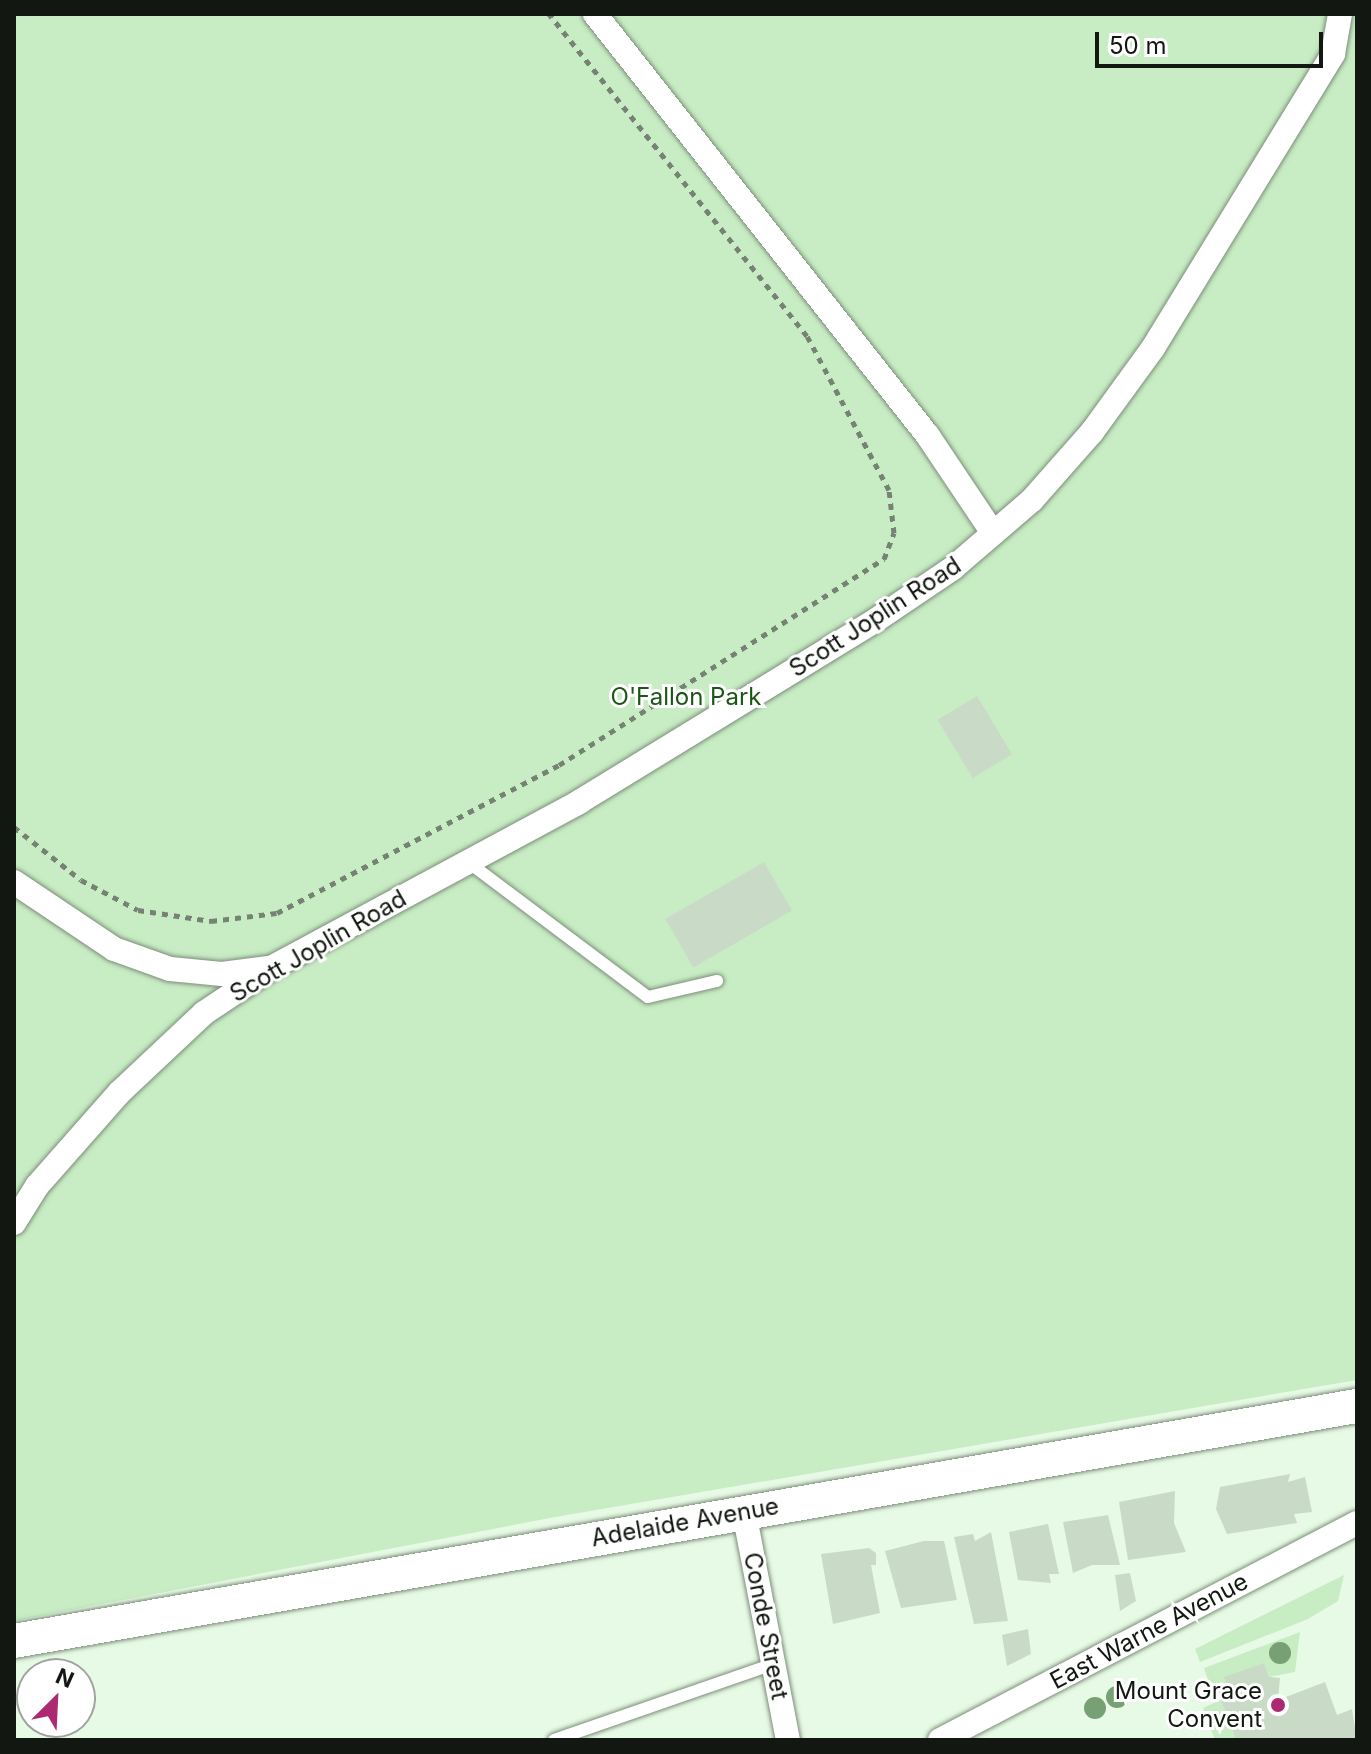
<!DOCTYPE html>
<html>
<head>
<meta charset="utf-8">
<style>
  body { margin:0 }
  #map { position:relative; width:1371px; height:1754px; overflow:hidden; background:#e7fae5; font-family:Inter,sans-serif }
  div>[style] { position:absolute }
  [style*='--x'] { left:calc(var(--x)*1px); top:calc(var(--y)*1px); width:calc(var(--w)*1px); rotate:calc(var(--a)*1deg) }
  .green>* { inset:0; background:#c8ecc4 }
  .building>* { inset:0; background:#c9dbc7; transform-origin:0 0 }
  .path>* { height:5px; margin-top:-2.5px; transform-origin:0; background:repeating-linear-gradient(90deg,#768274 0 6px,transparent 0 12px) }
  .roads { filter:drop-shadow(0 0 2px #7c8d7a) drop-shadow(0 0 2px #7c8d7a) }
  .lane>* { height:12px; margin:-6px; padding:0 6px; transform-origin:6px; border-radius:6px; background:#fff }
  .street>* { height:24px; margin:-12px; padding:0 12px; transform-origin:12px; border-radius:12px; background:#fff }
  .secondary>* { height:34px; margin:-17px; padding:0 17px; transform-origin:17px; border-radius:17px; background:#fff }
  .trees>* { width:22px; height:22px; margin:-11px; border-radius:50%; background:#77a074 }
  .dots>* { width:22px; height:22px; translate:-50% -50%; box-sizing:border-box; border:4px solid #fff; border-radius:50% }
  span { translate:-50% -50%; white-space:nowrap; text-align:center; line-height:1.15; -webkit-text-stroke:6px #fff; paint-order:stroke }
  .street-label { font-size:24px; color:#121811 }
  .park-label { font-size:24px; color:#1c5617 }
  .poi-label { font-size:24px; color:#121811 }
  .right { translate:-100% -50%; text-align:right }
  .frame { position:absolute; inset:0; border:16px solid #121811; pointer-events:none }
  .north { position:absolute; left:16px; top:1658px; width:80px; height:80px; box-sizing:border-box; background:#fff; border:2px solid #a0a3a0; border-radius:50%; rotate:24deg; font-size:22px; font-weight:700; line-height:32px; text-align:center; color:#121811 }
  .north::after { content:''; display:block; margin:auto; width:28px; height:36px; background:#ad2971; clip-path:polygon(50% 0,100% 100%,50% 72%,0 100%) }
  .scale { position:absolute; left:1095px; top:32px; width:228px; height:36px; box-sizing:border-box; border:4px solid #121811; border-top:0; padding-left:10px; font-size:24px; line-height:28px; white-space:nowrap; color:#121811; -webkit-text-stroke:6px #fff; paint-order:stroke }
</style>
</head>
<body>
<div id="map">
  <div class="green">
    <i style="clip-path:polygon(14px 14px,1357px 14px,1357px 1380px,555px 1517px,14px 1621px)"></i>
    <i style="clip-path:polygon(1344px 1575px,1338px 1601px,1308px 1619px,1200px 1662px,1195px 1649px)"></i>
    <i style="clip-path:polygon(1300px 1632px,1295px 1672px,1269px 1677px,1264px 1664px,1212px 1692px,1204px 1668px)"></i>
    <i style="clip-path:polygon(1221px 1700px,1236px 1740px,1215px 1740px,1203px 1708px)"></i>
  </div>
  <div class="building">
    <i style="left:977px;top:696px;width:68px;height:46px;rotate:59deg"></i>
    <i style="left:764px;top:862px;width:56px;height:114px;rotate:60deg"></i>
    <i style="clip-path:polygon(1290px 1474px,1288px 1482px,1305px 1477px,1312px 1512px,1294px 1514px,1297px 1523px,1227px 1534px,1216px 1509px,1220px 1487px)"></i>
    <i style="clip-path:polygon(1175px 1491px,1174px 1523px,1186px 1552px,1128px 1560px,1119px 1502px)"></i>
    <i style="clip-path:polygon(1108px 1515px,1120px 1565px,1092px 1565px,1073px 1573px,1063px 1522px)"></i>
    <i style="clip-path:polygon(1048px 1524px,1059px 1574px,1049px 1574px,1051px 1583px,1018px 1580px,1009px 1532px)"></i>
    <i style="clip-path:polygon(991px 1532px,1008px 1621px,974px 1624px,954px 1537px,973px 1534px,975px 1541px)"></i>
    <i style="clip-path:polygon(924px 1541px,944px 1541px,957px 1600px,901px 1608px,885px 1551px)"></i>
    <i style="clip-path:polygon(869px 1548px,876px 1553px,876px 1565px,871px 1565px,880px 1613px,833px 1624px,821px 1554px)"></i>
    <i style="clip-path:polygon(1130px 1573px,1136px 1601px,1120px 1611px,1115px 1575px)"></i>
    <i style="clip-path:polygon(1028px 1629px,1031px 1654px,1007px 1666px,1002px 1635px)"></i>
    <i style="clip-path:polygon(1264px 1663px,1269px 1677px,1280px 1678px,1278px 1700px,1325px 1682px,1337px 1715px,1352px 1709px,1357px 1740px,1236px 1740px,1217px 1690px,1227px 1686px,1224px 1677px)"></i>
  </div>
  <div class="path">
    <i style="--x:14;--y:827;--w:85;--a:38.3"></i>
    <i style="--x:81;--y:880;--w:64;--a:27.8"></i>
    <i style="--x:138;--y:910;--w:74;--a:8.6"></i>
    <i style="--x:211;--y:921;--w:66;--a:-6.9"></i>
    <i style="--x:277;--y:913;--w:318;--a:-27.7"></i>
    <i style="--x:559;--y:765;--w:385;--a:-32.4"></i>
    <i style="--x:884;--y:559;--w:28;--a:-69"></i>
    <i style="--x:894;--y:533;--w:43;--a:-96.6"></i>
    <i style="--x:889;--y:490;--w:174;--a:-118"></i>
    <i style="--x:807;--y:336;--w:413;--a:-128.7"></i>
  </div>
  <div class="roads">
    <div class="lane">
      <i style="--x:468;--y:862;--w:225;--a:36.9"></i>
      <i style="--x:648;--y:997;--w:71;--a:-13.1"></i>
      <i style="--x:554;--y:1740;--w:232;--a:-19.1"></i>
    </div>
    <div class="street">
      <i style="--x:595;--y:14;--w:538;--a:51.72"></i>
      <i style="--x:928;--y:436;--w:117;--a:56.2"></i>
      <i style="--x:14;--y:882;--w:120;--a:33.8"></i>
      <i style="--x:114;--y:949;--w:59;--a:19.7"></i>
      <i style="--x:170;--y:969;--w:52;--a:5.5"></i>
      <i style="--x:222;--y:974;--w:45;--a:-7.6"></i>
      <i style="--x:14;--y:1223;--w:44;--a:-58.1"></i>
      <i style="--x:37;--y:1186;--w:125;--a:-48.6"></i>
      <i style="--x:120;--y:1092;--w:115;--a:-43.2"></i>
      <i style="--x:204;--y:1013;--w:83;--a:-33.7"></i>
      <i style="--x:273;--y:967;--w:348;--a:-28.3"></i>
      <i style="--x:579;--y:802;--w:348;--a:-31.5"></i>
      <i style="--x:876;--y:620;--w:93;--a:-34"></i>
      <i style="--x:953;--y:568;--w:104;--a:-40.7"></i>
      <i style="--x:1032;--y:500;--w:91;--a:-48.6"></i>
      <i style="--x:1092;--y:432;--w:104;--a:-54"></i>
      <i style="--x:1153;--y:348;--w:345;--a:-58.5"></i>
      <i style="--x:1333;--y:54;--w:41;--a:-80.1"></i>
      <i style="--x:744;--y:1512;--w:232;--a:79.1"></i>
      <i style="--x:940;--y:1740;--w:470;--a:-27.5"></i>
    </div>
    <div class="secondary">
      <i style="--x:14;--y:1641;--w:1363;--a:-9.93"></i>
    </div>
  </div>
  <div class="trees">
    <i style="left:1280px;top:1653px"></i>
    <i style="left:1117px;top:1697px"></i>
    <i style="left:1095px;top:1708px"></i>
  </div>
  <div class="dots">
    <i style="left:1278px;top:1705px;background:#ad2971"></i>
  </div>
  <div class="street-label">
    <span style="left:875px;top:617px;rotate:-33deg">Scott Joplin Road</span>
    <span style="left:318px;top:946px;rotate:-30deg">Scott Joplin Road</span>
    <span style="left:685px;top:1522px;rotate:-10deg">Adelaide Avenue</span>
    <span style="left:766px;top:1626px;rotate:79deg">Conde Street</span>
    <span style="left:1149px;top:1631px;rotate:-28deg">East Warne Avenue</span>
  </div>
  <div class="park-label">
    <span style="left:686px;top:697px">O'Fallon Park</span>
  </div>
  <div class="poi-label">
    <span class="right" style="left:1262px;top:1705px">Mount Grace<br>Convent</span>
  </div>
  <div class="frame"></div>
  <div class="north">N</div>
  <div class="scale">50 m</div>
</div>
</body>
</html>
